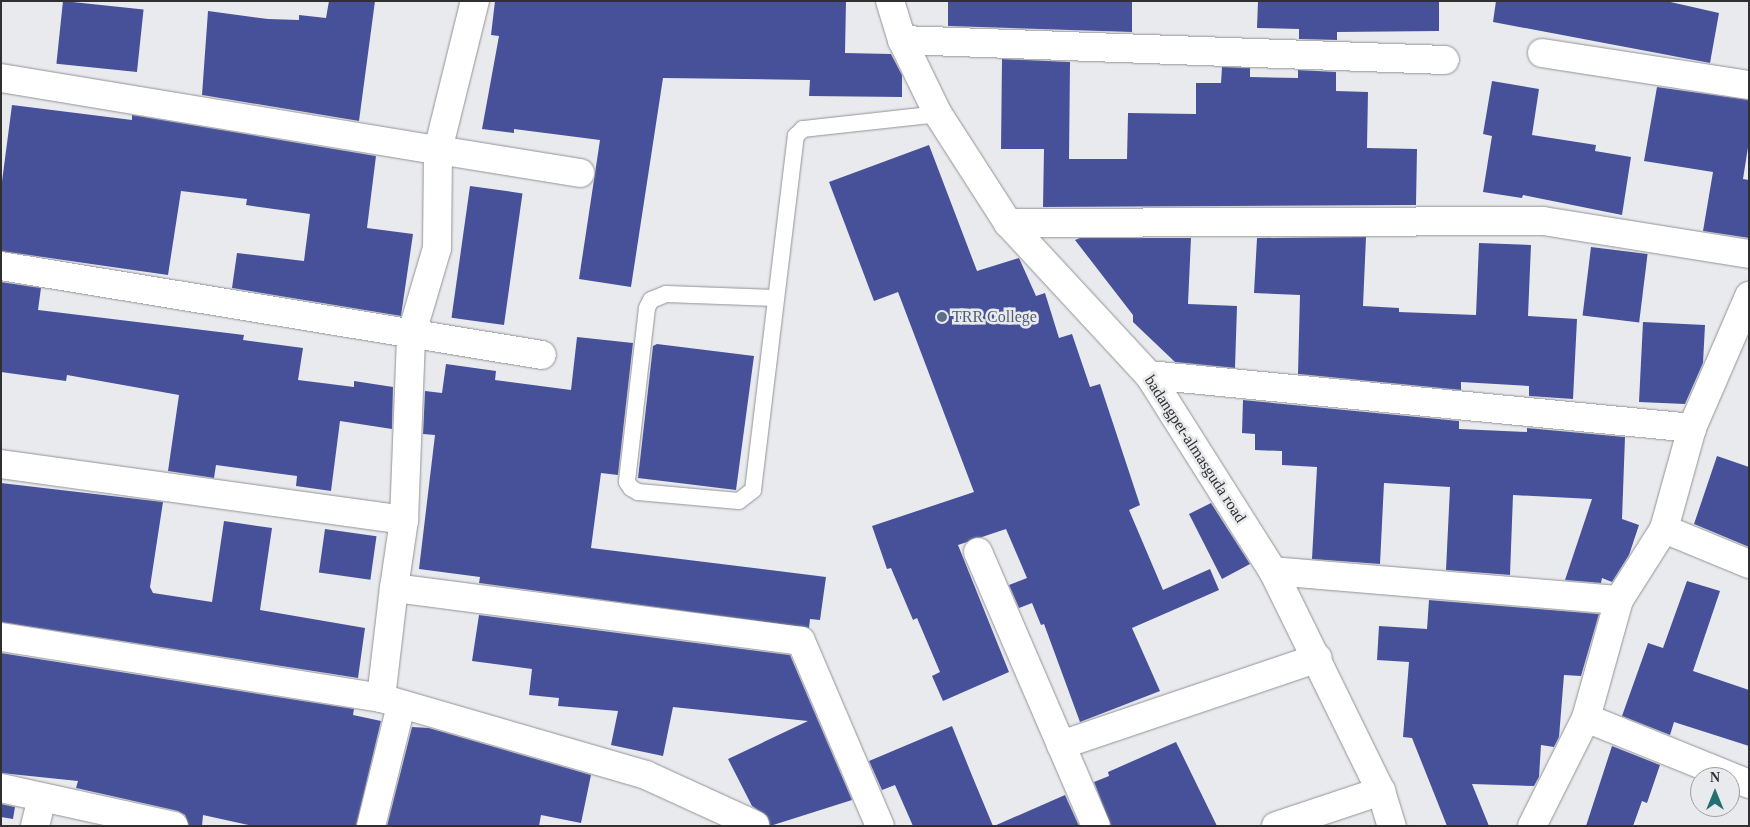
<!DOCTYPE html>
<html>
<head>
<meta charset="utf-8">
<style>
  body { margin:0 }
  #map { position:relative; width:1750px; height:827px; overflow:hidden; background:#e9eaee; font-family:"Times New Roman",serif }
  div>[style] { position:absolute }
  [style*='--x'] { left:calc(var(--x)*1px); top:calc(var(--y)*1px); width:calc(var(--w)*1px); rotate:calc(var(--a)*1deg) }
  .building>* { inset:0; background:#46519a; transform-origin:0 0 }
  .roads { filter:drop-shadow(0 0 1px #929396) drop-shadow(0 0 1px #929396) }
  .lane>* { height:16px; margin:-8px; padding:0 8px; transform-origin:8px; border-radius:8px; background:#fff }
  .street>* { height:28px; margin:-14px; padding:0 14px; transform-origin:14px; border-radius:14px; background:#fff }
  .secondary>* { height:28px; margin:-14px; padding:0 14px; transform-origin:14px; border-radius:14px; background:#fff }
  .dots>* { width:14px; height:14px; translate:-50% -50%; box-sizing:border-box; border:2px solid #e9eaee; border-radius:50% }
  span { translate:-50% -50%; white-space:nowrap; text-align:center; line-height:1.15; -webkit-text-stroke:5px #e9eaee; paint-order:stroke }
  .service-label { font-size:16px; color:#4e5e75 }
  .left { translate:0 -50%; text-align:left }
  .street-label { font-size:16px; color:#303031 }
  .frame { position:absolute; inset:0; border:2px solid #303031; pointer-events:none }
  .north { position:absolute; left:1690px; top:767px; width:50px; height:50px; box-sizing:border-box; background:#e9eaee; border:1px solid #9fa0a2; border-radius:50%; rotate:0deg; font-size:14px; font-weight:700; line-height:20px; text-align:center; color:#303031 }
  .north::after { content:''; display:block; margin:auto; width:18px; height:22px; background:#246f70; clip-path:polygon(50% 0,100% 100%,50% 72%,0 100%) }
</style>
</head>
<body>
<div id="map">
  <div class="building">
    <i style="left:63px;top:1px;width:81px;height:63px;rotate:6deg"></i>
    <i style="clip-path:polygon(329px 1px,375px 1px,359px 121px,202px 95px,208px 11px,268px 19px,299px 20px,299px 15px,326px 18px)"></i>
    <i style="clip-path:polygon(495px 1px,846px 1px,845px 53px,891px 54px,902px 75px,902px 97px,809px 96px,810px 80px,663px 78px,631px 287px,579px 279px,600px 140px,514px 129px,514px 133px,482px 129px,499px 36px,491px 35px)"></i>
    <i style="clip-path:polygon(948px 1px,1132px 2px,1132px 32px,948px 26px)"></i>
    <i style="clip-path:polygon(1258px 1px,1439px 1px,1439px 31px,1337px 32px,1337px 40px,1299px 39px,1299px 29px,1257px 28px)"></i>
    <i style="clip-path:polygon(1496px 1px,1666px 1px,1719px 13px,1710px 63px,1493px 22px)"></i>
    <i style="clip-path:polygon(1002px 59px,1070px 62px,1069px 159px,1127px 159px,1128px 113px,1196px 114px,1196px 83px,1221px 83px,1222px 67px,1250px 68px,1250px 77px,1298px 78px,1298px 70px,1336px 72px,1336px 91px,1368px 92px,1367px 148px,1417px 149px,1416px 205px,1043px 207px,1044px 149px,1001px 149px)"></i>
    <i style="clip-path:polygon(1492px 81px,1539px 89px,1532px 135px,1596px 145px,1595px 151px,1631px 157px,1622px 215px,1523px 195px,1522px 198px,1483px 192px,1492px 136px,1483px 134px)"></i>
    <i style="clip-path:polygon(1657px 87px,1749px 100px,1749px 141px,1743px 179px,1749px 180px,1749px 238px,1703px 231px,1713px 172px,1644px 161px)"></i>
    <i style="clip-path:polygon(12px 105px,132px 120px,132px 115px,376px 156px,367px 228px,413px 234px,401px 316px,232px 288px,237px 253px,304px 261px,310px 214px,246px 205px,247px 199px,181px 191px,168px 275px,1px 251px,1px 189px)"></i>
    <i style="clip-path:polygon(929px 145px,977px 271px,1019px 258px,1036px 296px,1045px 293px,1059px 338px,1072px 334px,1090px 387px,1100px 384px,1140px 505px,1129px 510px,1163px 590px,1210px 569px,1219px 590px,1132px 628px,1160px 691px,1080px 722px,1044px 624px,1041px 625px,1032px 603px,1019px 608px,1009px 585px,1027px 578px,1006px 529px,958px 545px,1009px 672px,943px 701px,932px 676px,940px 672px,917px 618px,913px 620px,891px 568px,887px 569px,872px 526px,974px 492px,898px 292px,874px 301px,829px 182px)"></i>
    <i style="left:470px;top:186px;width:53px;height:133px;rotate:8deg"></i>
    <i style="clip-path:polygon(1366px 237px,1363px 306px,1399px 308px,1399px 312px,1476px 315px,1479px 243px,1531px 245px,1528px 316px,1577px 319px,1573px 399px,1529px 396px,1529px 386px,1461px 382px,1461px 390px,1298px 374px,1300px 295px,1254px 293px,1257px 238px)"></i>
    <i style="clip-path:polygon(1080px 238px,1191px 238px,1188px 304px,1237px 306px,1235px 368px,1175px 362px,1133px 322px,1133px 315px,1075px 240px)"></i>
    <i style="left:1591px;top:247px;width:57px;height:69px;rotate:7deg"></i>
    <i style="clip-path:polygon(1px 282px,41px 288px,38px 310px,244px 335px,243px 340px,303px 348px,298px 380px,354px 387px,354px 381px,393px 387px,392px 429px,340px 421px,331px 491px,296px 486px,297px 476px,216px 465px,214px 478px,168px 471px,179px 395px,67px 375px,66px 381px,1px 372px)"></i>
    <i style="clip-path:polygon(1643px 322px,1705px 325px,1703px 363px,1685px 404px,1639px 402px)"></i>
    <i style="clip-path:polygon(577px 337px,633px 343px,618px 475px,601px 473px,591px 548px,826px 577px,820px 620px,810px 619px,809px 628px,479px 583px,480px 577px,419px 569px,435px 435px,423px 434px,425px 391px,442px 393px,446px 364px,496px 371px,495px 380px,571px 390px)"></i>
    <i style="clip-path:polygon(657px 344px,754px 356px,736px 490px,638px 478px,653px 346px)"></i>
    <i style="clip-path:polygon(1243px 400px,1459px 421px,1459px 429px,1527px 432px,1527px 428px,1625px 437px,1622px 519px,1639px 525px,1629px 555px,1612px 582px,1602px 578px,1601px 583px,1565px 580px,1592px 499px,1513px 495px,1510px 575px,1446px 570px,1450px 487px,1384px 483px,1380px 564px,1312px 559px,1317px 467px,1282px 465px,1282px 451px,1255px 450px,1255px 434px,1242px 433px)"></i>
    <i style="clip-path:polygon(1717px 456px,1749px 467px,1749px 547px,1694px 524px)"></i>
    <i style="clip-path:polygon(1px 483px,163px 502px,150px 587px,153px 593px,212px 602px,224px 521px,272px 528px,260px 610px,365px 628px,358px 678px,1px 622px)"></i>
    <i style="clip-path:polygon(1211px 503px,1250px 564px,1222px 579px,1189px 514px)"></i>
    <i style="left:325px;top:529px;width:52px;height:44px;rotate:8deg"></i>
    <i style="clip-path:polygon(1687px 581px,1720px 591px,1693px 671px,1749px 690px,1749px 746px,1674px 722px,1670px 735px,1622px 716px,1648px 643px,1663px 648px)"></i>
    <i style="clip-path:polygon(1429px 600px,1599px 614px,1581px 676px,1564px 675px,1559px 737px,1554px 747px,1541px 745px,1539px 777px,1534px 786px,1472px 784px,1489px 826px,1447px 826px,1412px 738px,1403px 737px,1409px 662px,1377px 660px,1379px 626px,1427px 629px)"></i>
    <i style="clip-path:polygon(479px 615px,790px 655px,852px 800px,770px 826px,767px 816px,752px 806px,728px 759px,808px 721px,673px 707px,663px 756px,611px 745px,618px 711px,558px 706px,559px 698px,529px 695px,532px 669px,472px 661px)"></i>
    <i style="clip-path:polygon(1px 653px,354px 709px,353px 715px,381px 721px,356px 826px,253px 826px,203px 815px,202px 826px,189px 826px,185px 815px,178px 811px,76px 788px,78px 781px,1px 773px)"></i>
    <i style="clip-path:polygon(952px 726px,973px 778px,993px 826px,913px 826px,895px 785px,882px 790px,869px 761px)"></i>
    <i style="clip-path:polygon(412px 727px,429px 728px,591px 775px,581px 823px,541px 815px,539px 826px,387px 826px)"></i>
    <i style="clip-path:polygon(1176px 742px,1217px 826px,1111px 826px,1094px 782px,1109px 776px,1108px 772px)"></i>
    <i style="clip-path:polygon(1612px 746px,1660px 765px,1647px 803px,1642px 801px,1633px 826px,1586px 826px)"></i>
    <i style="clip-path:polygon(1065px 795px,1079px 826px,994px 826px)"></i>
    <i style="clip-path:polygon(1px 804px,15px 807px,13px 819px,1px 817px)"></i>
  </div>
  <div class="roads">
    <div class="lane">
      <i style="--x:775;--y:298;--w:109;--a:-177.9"></i>
      <i style="--x:666;--y:294;--w:16;--a:158"></i>
      <i style="--x:651;--y:300;--w:9;--a:117"></i>
      <i style="--x:647;--y:308;--w:175;--a:96.6"></i>
      <i style="--x:627;--y:482;--w:7;--a:56"></i>
      <i style="--x:631;--y:488;--w:8;--a:30"></i>
      <i style="--x:638;--y:492;--w:101;--a:5.1"></i>
      <i style="--x:739;--y:501;--w:18;--a:-38"></i>
      <i style="--x:753;--y:490;--w:357;--a:-83.1"></i>
      <i style="--x:796;--y:136;--w:10;--a:-45"></i>
      <i style="--x:803;--y:129;--w:136;--a:-6.3"></i>
    </div>
    <div class="street">
      <i style="--x:902;--y:40;--w:543;--a:2.11"></i>
      <i style="--x:1542;--y:53;--w:209;--a:8.8"></i>
      <i style="--x:1;--y:78;--w:443;--a:9.4"></i>
      <i style="--x:438;--y:150;--w:154;--a:-76.1"></i>
      <i style="--x:1008;--y:223;--w:535;--a:-0.21"></i>
      <i style="--x:1543;--y:221;--w:209;--a:9.1"></i>
      <i style="--x:1;--y:266;--w:548;--a:9.34"></i>
      <i style="--x:1149;--y:375;--w:546;--a:5.57"></i>
      <i style="--x:1;--y:464;--w:407;--a:7.9"></i>
      <i style="--x:404;--y:520;--w:69;--a:98.4"></i>
      <i style="--x:394;--y:588;--w:410;--a:7.4"></i>
      <i style="--x:801;--y:641;--w:201;--a:66.9"></i>
      <i style="--x:404;--y:520;--w:184;--a:-87.8"></i>
      <i style="--x:411;--y:336;--w:92;--a:-73.5"></i>
      <i style="--x:437;--y:248;--w:98;--a:-89.4"></i>
      <i style="--x:438;--y:150;--w:144;--a:9.2"></i>
      <i style="--x:1664;--y:529;--w:92;--a:22.4"></i>
      <i style="--x:978;--y:552;--w:298;--a:66.7"></i>
      <i style="--x:1273;--y:571;--w:347;--a:4.8"></i>
      <i style="--x:1;--y:637;--w:385;--a:9.1"></i>
      <i style="--x:381;--y:698;--w:276;--a:16.2"></i>
      <i style="--x:646;--y:775;--w:120;--a:24.6"></i>
      <i style="--x:381;--y:698;--w:111;--a:-83.3"></i>
      <i style="--x:1586;--y:718;--w:176;--a:22"></i>
      <i style="--x:1061;--y:745;--w:271;--a:-18.7"></i>
      <i style="--x:1;--y:788;--w:177;--a:12.4"></i>
      <i style="--x:35;--y:826;--w:29;--a:-76"></i>
      <i style="--x:371;--y:826;--w:124;--a:-76"></i>
      <i style="--x:1276;--y:826;--w:111;--a:-18.4"></i>
      <i style="--x:1532;--y:826;--w:121;--a:-63.4"></i>
      <i style="--x:1586;--y:718;--w:123;--a:-74.4"></i>
      <i style="--x:1619;--y:600;--w:84;--a:-57.6"></i>
      <i style="--x:1664;--y:529;--w:105;--a:-74.5"></i>
      <i style="--x:1692;--y:428;--w:144;--a:-66.6"></i>
    </div>
    <div class="secondary">
      <i style="--x:890;--y:1;--w:41;--a:72.9"></i>
      <i style="--x:902;--y:40;--w:82;--a:64.1"></i>
      <i style="--x:938;--y:114;--w:130;--a:57.3"></i>
      <i style="--x:1008;--y:223;--w:207;--a:47.2"></i>
      <i style="--x:1149;--y:375;--w:232;--a:57.7"></i>
      <i style="--x:1273;--y:571;--w:245;--a:63.9"></i>
      <i style="--x:1381;--y:791;--w:37;--a:73"></i>
    </div>
  </div>
  <div class="dots">
    <i style="left:942px;top:317px;background:#5c6f8a"></i>
  </div>
  <div class="service-label">
    <span class="left" style="left:952px;top:317px">TRR College</span>
  </div>
  <div class="street-label">
    <span style="left:1195px;top:449px;rotate:57deg">badangpet-almasguda road</span>
  </div>
  <div class="frame"></div>
  <div class="north">N</div>
</div>
</body>
</html>
